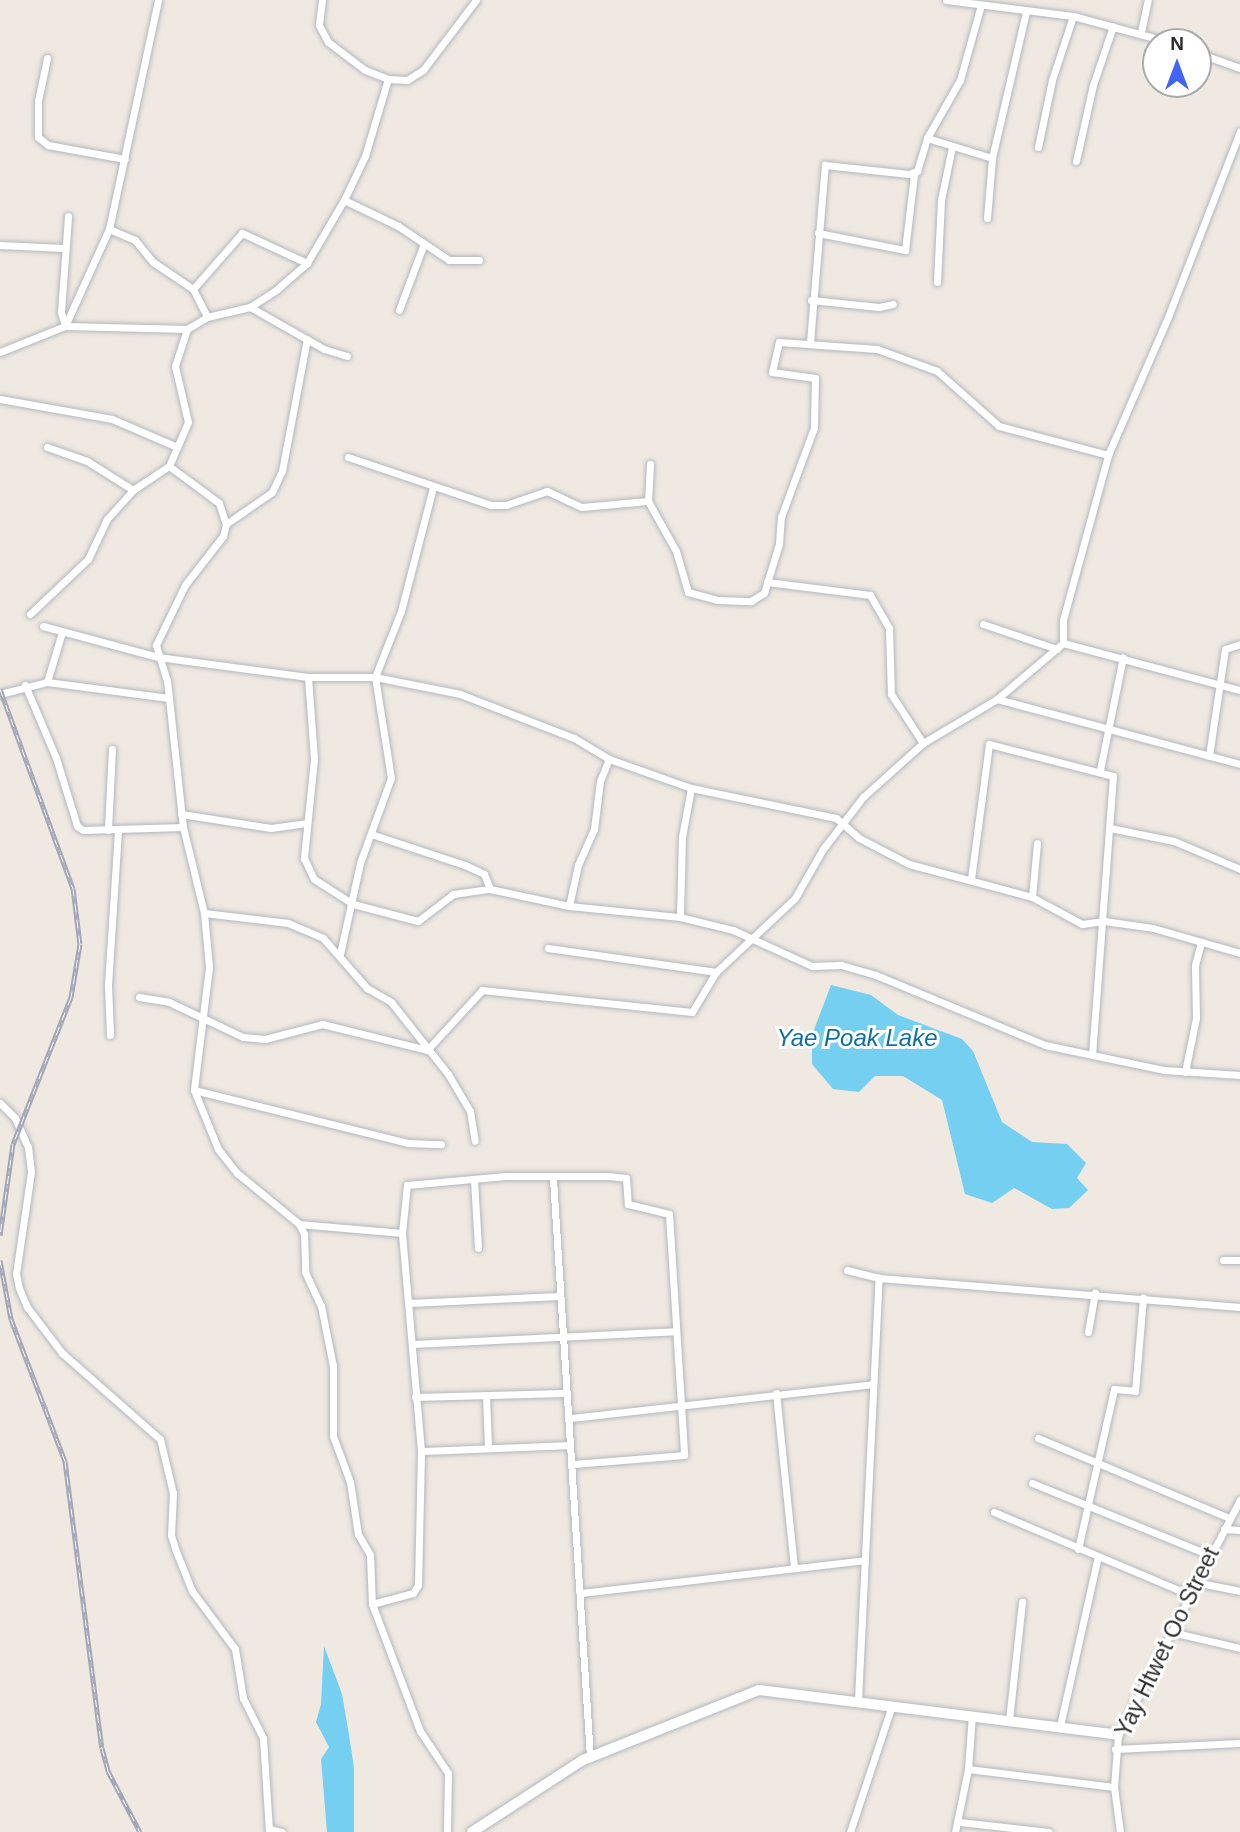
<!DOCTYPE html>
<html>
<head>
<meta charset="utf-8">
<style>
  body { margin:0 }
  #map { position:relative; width:1240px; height:1832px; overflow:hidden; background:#efe9e1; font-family:Helvetica,sans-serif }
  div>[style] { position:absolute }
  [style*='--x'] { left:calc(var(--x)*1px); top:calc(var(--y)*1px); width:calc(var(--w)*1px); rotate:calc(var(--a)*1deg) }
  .water>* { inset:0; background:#75cff0 }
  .roads { filter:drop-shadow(0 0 2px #b4b7c1) drop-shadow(0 0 2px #b4b7c1) }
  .street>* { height:7px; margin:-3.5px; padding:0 3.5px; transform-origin:3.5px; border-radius:3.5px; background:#fff }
  .secondary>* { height:10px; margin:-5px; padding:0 5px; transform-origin:5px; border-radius:5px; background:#fff }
  .rail>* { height:5px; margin-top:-2.5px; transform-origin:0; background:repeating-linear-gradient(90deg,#fff 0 8px,#a3a6b8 0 16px); box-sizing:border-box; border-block:2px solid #a3a6b8 }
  span { translate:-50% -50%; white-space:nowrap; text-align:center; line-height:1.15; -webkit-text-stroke:6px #fff; paint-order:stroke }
  .street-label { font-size:23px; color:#2e2e2e }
  .water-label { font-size:24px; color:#0d6fa3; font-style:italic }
  .north { position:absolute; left:1142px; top:28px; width:70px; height:70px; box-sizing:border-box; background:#fff; border:2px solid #ababab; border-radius:50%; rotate:0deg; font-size:19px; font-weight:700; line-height:28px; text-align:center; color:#2e2e2e }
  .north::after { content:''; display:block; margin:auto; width:24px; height:32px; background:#4264fb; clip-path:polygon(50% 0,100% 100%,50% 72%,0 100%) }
</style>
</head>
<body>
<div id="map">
  <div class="water">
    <i style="clip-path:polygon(831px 985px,871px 995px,898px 1015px,962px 1039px,973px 1051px,1002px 1122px,1032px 1142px,1067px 1144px,1086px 1163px,1077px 1178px,1088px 1190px,1069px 1208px,1052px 1209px,1014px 1188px,992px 1203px,965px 1194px,942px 1100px,903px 1076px,875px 1076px,859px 1092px,833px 1089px,812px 1064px,812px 1035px)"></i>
    <i style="clip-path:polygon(324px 1646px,342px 1694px,349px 1735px,354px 1768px,354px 1832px,327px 1832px,321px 1759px,329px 1747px,316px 1722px,321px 1704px)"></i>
  </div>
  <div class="roads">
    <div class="street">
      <i style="--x:322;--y:0;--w:25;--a:97"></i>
      <i style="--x:319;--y:25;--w:19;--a:62"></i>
      <i style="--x:328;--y:42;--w:46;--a:37.1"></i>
      <i style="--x:365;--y:70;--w:25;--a:21"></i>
      <i style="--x:388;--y:79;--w:19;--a:3"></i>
      <i style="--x:407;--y:80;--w:19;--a:-32"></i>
      <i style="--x:423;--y:70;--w:88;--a:-52.9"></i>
      <i style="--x:946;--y:0;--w:128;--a:7.2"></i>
      <i style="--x:1073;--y:16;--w:99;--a:15.2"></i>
      <i style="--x:1141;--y:32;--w:33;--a:-78"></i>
      <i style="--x:1198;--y:53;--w:45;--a:19.7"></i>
      <i style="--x:47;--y:58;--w:44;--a:101.8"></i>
      <i style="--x:38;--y:101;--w:36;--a:90"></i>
      <i style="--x:38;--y:137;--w:13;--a:39"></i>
      <i style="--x:48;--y:145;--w:78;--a:10.3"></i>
      <i style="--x:927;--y:138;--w:68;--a:17.1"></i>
      <i style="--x:1038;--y:147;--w:68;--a:-78.2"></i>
      <i style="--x:1052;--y:80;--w:67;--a:-71.8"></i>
      <i style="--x:1076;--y:161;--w:78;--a:-77.4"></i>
      <i style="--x:1093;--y:85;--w:62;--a:-71.3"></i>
      <i style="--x:344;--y:200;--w:60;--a:25.7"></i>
      <i style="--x:398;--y:226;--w:61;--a:33.7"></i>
      <i style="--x:449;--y:260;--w:30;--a:0"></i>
      <i style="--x:987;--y:218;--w:60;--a:-85.2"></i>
      <i style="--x:992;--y:158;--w:150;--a:-76.9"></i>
      <i style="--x:109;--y:229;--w:28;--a:23"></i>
      <i style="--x:135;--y:240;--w:28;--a:51"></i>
      <i style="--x:153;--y:262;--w:48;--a:34"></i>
      <i style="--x:193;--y:289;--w:31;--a:63"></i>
      <i style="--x:818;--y:233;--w:89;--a:11.1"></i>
      <i style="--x:905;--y:250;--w:77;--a:-83.2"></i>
      <i style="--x:0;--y:245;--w:64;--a:2.7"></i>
      <i style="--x:937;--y:282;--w:82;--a:-87.2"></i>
      <i style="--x:941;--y:200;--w:54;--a:-78.3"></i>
      <i style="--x:193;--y:289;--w:74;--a:-48.8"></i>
      <i style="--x:242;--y:233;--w:72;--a:24.8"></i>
      <i style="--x:811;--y:300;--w:68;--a:5.9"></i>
      <i style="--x:879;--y:307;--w:14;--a:-12"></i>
      <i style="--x:250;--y:307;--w:85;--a:29.6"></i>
      <i style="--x:324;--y:349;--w:24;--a:17"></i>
      <i style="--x:399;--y:310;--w:68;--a:-69.4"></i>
      <i style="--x:65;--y:326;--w:107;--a:-65.6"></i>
      <i style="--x:109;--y:229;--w:234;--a:-77.9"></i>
      <i style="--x:65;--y:326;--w:15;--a:-106"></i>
      <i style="--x:61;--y:312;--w:96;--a:-85.8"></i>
      <i style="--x:810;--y:342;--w:178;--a:-85.2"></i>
      <i style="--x:825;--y:165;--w:84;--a:6.1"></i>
      <i style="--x:909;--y:174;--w:9;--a:-21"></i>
      <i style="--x:917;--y:171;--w:34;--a:-73"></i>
      <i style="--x:927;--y:138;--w:67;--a:-60.4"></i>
      <i style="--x:960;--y:80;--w:78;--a:-74.4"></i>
      <i style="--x:0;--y:352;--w:70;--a:-21.8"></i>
      <i style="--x:65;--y:326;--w:122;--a:1.4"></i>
      <i style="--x:187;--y:329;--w:23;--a:-31"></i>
      <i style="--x:207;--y:317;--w:44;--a:-13.1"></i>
      <i style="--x:250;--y:307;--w:31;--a:-33"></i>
      <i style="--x:276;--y:290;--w:41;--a:-41.1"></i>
      <i style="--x:307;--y:263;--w:73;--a:-59.6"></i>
      <i style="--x:344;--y:200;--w:49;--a:-64.5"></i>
      <i style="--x:365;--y:156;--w:80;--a:-73.4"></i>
      <i style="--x:0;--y:399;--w:114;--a:10.1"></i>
      <i style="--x:112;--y:419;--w:71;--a:23.3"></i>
      <i style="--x:47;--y:447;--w:42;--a:19.3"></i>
      <i style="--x:87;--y:461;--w:54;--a:32.2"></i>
      <i style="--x:348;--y:457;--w:151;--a:18.6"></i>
      <i style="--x:491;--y:505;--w:15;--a:0"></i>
      <i style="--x:506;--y:505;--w:43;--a:-18.9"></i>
      <i style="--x:547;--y:491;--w:38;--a:25"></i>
      <i style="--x:582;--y:507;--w:66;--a:-5.2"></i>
      <i style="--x:650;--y:464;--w:37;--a:93"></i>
      <i style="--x:648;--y:501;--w:57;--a:60.8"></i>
      <i style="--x:676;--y:551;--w:43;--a:73.7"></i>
      <i style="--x:688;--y:592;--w:30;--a:15"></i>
      <i style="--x:717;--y:600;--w:34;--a:2"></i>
      <i style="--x:751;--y:601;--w:15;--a:-32"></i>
      <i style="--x:764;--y:593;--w:51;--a:-73"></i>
      <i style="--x:779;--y:544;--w:27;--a:-86"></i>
      <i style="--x:781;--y:517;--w:95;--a:-69.7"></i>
      <i style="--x:814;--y:428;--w:50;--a:-88.9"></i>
      <i style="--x:815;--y:378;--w:43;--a:-172.1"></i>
      <i style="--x:772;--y:372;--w:31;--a:-77"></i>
      <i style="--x:779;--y:342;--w:98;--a:4.1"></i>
      <i style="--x:877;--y:349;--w:64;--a:20.1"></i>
      <i style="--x:937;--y:371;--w:83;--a:41.6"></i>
      <i style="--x:999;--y:426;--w:113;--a:14.9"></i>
      <i style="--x:169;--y:466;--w:62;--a:36.5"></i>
      <i style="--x:219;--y:503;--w:22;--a:72"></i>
      <i style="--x:226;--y:524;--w:12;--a:104"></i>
      <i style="--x:223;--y:536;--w:62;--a:127.8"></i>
      <i style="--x:185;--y:585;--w:67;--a:115.8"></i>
      <i style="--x:156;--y:645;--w:37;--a:73"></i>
      <i style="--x:167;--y:680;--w:148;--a:83.8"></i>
      <i style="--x:183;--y:827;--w:89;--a:76.3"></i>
      <i style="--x:204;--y:913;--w:54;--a:84.7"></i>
      <i style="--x:209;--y:967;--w:124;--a:97"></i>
      <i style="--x:194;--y:1090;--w:64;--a:67.9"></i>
      <i style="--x:218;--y:1149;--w:31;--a:52"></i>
      <i style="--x:237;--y:1173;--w:80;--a:39.4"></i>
      <i style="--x:299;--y:1224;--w:11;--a:63"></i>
      <i style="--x:304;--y:1234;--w:38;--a:88"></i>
      <i style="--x:305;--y:1272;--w:38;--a:65"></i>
      <i style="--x:321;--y:1306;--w:61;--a:78.7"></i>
      <i style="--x:333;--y:1366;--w:70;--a:90"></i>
      <i style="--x:333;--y:1436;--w:49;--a:69.7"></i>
      <i style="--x:350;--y:1482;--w:53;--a:81.3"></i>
      <i style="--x:358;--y:1534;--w:24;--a:60"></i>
      <i style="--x:370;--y:1555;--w:49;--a:87.7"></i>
      <i style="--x:372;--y:1604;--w:136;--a:69.3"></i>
      <i style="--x:420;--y:1731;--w:50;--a:56.3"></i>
      <i style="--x:448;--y:1773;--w:59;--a:91"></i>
      <i style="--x:226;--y:524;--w:56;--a:-34.8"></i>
      <i style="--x:272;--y:492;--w:23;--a:-65"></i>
      <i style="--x:282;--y:471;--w:134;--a:-79.3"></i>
      <i style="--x:767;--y:582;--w:104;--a:7.2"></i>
      <i style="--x:870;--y:595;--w:38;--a:60"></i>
      <i style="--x:889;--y:628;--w:66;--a:88.3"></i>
      <i style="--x:891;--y:694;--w:59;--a:56.9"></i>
      <i style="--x:30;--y:614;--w:80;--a:-43.5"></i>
      <i style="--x:88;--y:559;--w:44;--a:-64.6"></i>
      <i style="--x:107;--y:519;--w:39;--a:-48"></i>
      <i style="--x:133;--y:490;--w:43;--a:-33.7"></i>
      <i style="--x:169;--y:466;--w:48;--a:-66.6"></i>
      <i style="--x:188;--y:422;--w:57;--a:-103.1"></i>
      <i style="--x:175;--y:366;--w:39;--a:-72"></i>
      <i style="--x:983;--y:624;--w:78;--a:18.7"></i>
      <i style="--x:43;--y:626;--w:119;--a:15.1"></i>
      <i style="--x:158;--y:657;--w:151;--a:7.6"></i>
      <i style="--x:308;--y:677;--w:67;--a:0"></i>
      <i style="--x:375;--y:677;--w:87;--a:11.3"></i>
      <i style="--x:460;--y:694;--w:122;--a:21.1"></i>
      <i style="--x:574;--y:738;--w:41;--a:31"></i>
      <i style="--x:609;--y:759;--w:87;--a:19.5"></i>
      <i style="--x:691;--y:788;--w:148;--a:11.7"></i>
      <i style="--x:836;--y:818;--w:30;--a:41"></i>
      <i style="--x:859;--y:838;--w:56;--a:27.5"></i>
      <i style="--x:909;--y:864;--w:127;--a:15"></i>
      <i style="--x:1032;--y:897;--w:57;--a:28.4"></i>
      <i style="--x:1082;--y:924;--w:22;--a:-8"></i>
      <i style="--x:1104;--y:921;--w:49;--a:8.1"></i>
      <i style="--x:1153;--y:928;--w:91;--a:16"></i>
      <i style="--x:1063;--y:643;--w:183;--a:14.9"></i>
      <i style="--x:308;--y:677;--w:82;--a:85.8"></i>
      <i style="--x:314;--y:759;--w:100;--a:95.8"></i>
      <i style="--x:304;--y:858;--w:23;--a:65"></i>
      <i style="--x:314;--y:879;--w:46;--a:32.7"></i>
      <i style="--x:353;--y:904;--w:67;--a:14.7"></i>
      <i style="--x:418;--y:921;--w:44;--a:-37.6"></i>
      <i style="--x:453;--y:894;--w:37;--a:-8"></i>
      <i style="--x:490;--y:889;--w:81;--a:12.1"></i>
      <i style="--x:569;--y:906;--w:112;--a:5.7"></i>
      <i style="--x:680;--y:917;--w:55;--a:13.8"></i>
      <i style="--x:733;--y:930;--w:87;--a:24.5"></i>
      <i style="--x:812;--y:966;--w:29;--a:-2"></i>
      <i style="--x:841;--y:965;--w:36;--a:16"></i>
      <i style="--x:876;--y:975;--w:183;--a:22.5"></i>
      <i style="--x:1045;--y:1045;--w:122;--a:11.9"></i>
      <i style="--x:1164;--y:1070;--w:76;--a:3.8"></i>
      <i style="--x:47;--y:682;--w:52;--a:-73.3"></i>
      <i style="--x:25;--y:685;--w:79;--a:67"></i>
      <i style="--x:56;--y:758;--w:71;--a:72.8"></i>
      <i style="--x:77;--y:826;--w:7;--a:34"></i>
      <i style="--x:83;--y:830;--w:100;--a:-1.7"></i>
      <i style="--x:0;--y:694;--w:49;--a:-14.3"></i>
      <i style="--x:47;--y:682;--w:123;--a:7.5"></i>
      <i style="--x:997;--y:699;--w:252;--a:15"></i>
      <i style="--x:1209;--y:756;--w:108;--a:-81.5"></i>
      <i style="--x:1225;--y:649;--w:16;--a:-18"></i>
      <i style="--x:1100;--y:770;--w:115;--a:-78.5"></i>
      <i style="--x:181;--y:814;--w:91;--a:8.8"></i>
      <i style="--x:271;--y:828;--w:35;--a:-8"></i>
      <i style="--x:1110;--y:828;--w:65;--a:11.5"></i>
      <i style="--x:1174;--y:841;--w:72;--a:23"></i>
      <i style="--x:108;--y:830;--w:81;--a:-87.2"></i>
      <i style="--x:371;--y:834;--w:99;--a:18.3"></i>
      <i style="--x:465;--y:865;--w:21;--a:25"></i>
      <i style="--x:484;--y:874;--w:16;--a:68"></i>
      <i style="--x:971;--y:879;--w:136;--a:-82.4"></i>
      <i style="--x:989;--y:744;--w:128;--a:14.5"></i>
      <i style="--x:1113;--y:776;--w:279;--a:94.3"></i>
      <i style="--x:1032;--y:897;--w:54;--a:-84.7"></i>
      <i style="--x:569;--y:906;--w:42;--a:-77.6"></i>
      <i style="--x:578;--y:865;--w:39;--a:-66"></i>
      <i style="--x:594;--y:829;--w:48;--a:-82.9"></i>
      <i style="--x:600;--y:781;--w:24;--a:-68"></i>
      <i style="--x:204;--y:913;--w:85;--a:6.8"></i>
      <i style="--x:288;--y:923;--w:38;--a:23"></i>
      <i style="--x:323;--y:938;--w:67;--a:48.7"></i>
      <i style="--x:367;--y:988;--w:28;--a:30"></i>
      <i style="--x:391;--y:1002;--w:92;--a:51.6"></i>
      <i style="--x:448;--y:1074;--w:43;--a:59.3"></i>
      <i style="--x:470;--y:1111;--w:30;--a:81"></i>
      <i style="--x:680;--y:917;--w:80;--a:-88.6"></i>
      <i style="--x:682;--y:837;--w:50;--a:-79.6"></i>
      <i style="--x:548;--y:948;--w:170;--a:8.1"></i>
      <i style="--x:340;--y:954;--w:93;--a:-77.6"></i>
      <i style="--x:360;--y:863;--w:90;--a:-70"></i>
      <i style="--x:391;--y:778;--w:102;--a:-99"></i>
      <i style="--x:375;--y:677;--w:71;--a:-68.5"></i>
      <i style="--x:401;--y:611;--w:128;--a:-75.5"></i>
      <i style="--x:139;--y:997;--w:30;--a:9"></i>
      <i style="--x:169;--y:1002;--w:82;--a:25.3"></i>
      <i style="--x:243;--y:1037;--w:22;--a:5"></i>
      <i style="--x:265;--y:1039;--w:59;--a:-14.7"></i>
      <i style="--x:322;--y:1024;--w:108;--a:13.9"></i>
      <i style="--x:427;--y:1050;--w:81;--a:-47.5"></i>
      <i style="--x:482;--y:990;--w:211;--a:6"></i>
      <i style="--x:692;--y:1012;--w:47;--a:-59"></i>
      <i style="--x:716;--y:972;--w:108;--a:-43.1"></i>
      <i style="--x:795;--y:898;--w:56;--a:-60.3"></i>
      <i style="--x:823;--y:849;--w:66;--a:-52.4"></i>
      <i style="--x:863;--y:797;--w:81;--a:-42"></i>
      <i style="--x:923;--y:743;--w:86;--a:-30.7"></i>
      <i style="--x:997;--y:699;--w:87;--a:-40.3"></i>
      <i style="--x:1063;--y:643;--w:23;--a:-90"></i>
      <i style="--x:1063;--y:620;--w:171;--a:-74.7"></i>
      <i style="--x:1108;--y:455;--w:150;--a:-66.5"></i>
      <i style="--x:1168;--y:317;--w:199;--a:-68.8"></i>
      <i style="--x:110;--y:1035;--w:50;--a:-92.3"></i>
      <i style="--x:108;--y:985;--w:156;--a:-86.3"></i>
      <i style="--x:1185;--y:1072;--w:55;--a:-78.5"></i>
      <i style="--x:1196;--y:1018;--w:53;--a:-91.1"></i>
      <i style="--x:1195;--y:965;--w:24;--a:-75"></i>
      <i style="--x:194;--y:1090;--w:220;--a:13.9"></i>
      <i style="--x:408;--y:1143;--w:33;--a:2"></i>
      <i style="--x:0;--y:1103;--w:21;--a:45"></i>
      <i style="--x:15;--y:1118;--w:32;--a:66"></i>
      <i style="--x:28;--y:1147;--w:25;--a:83"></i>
      <i style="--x:31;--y:1172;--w:103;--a:98.4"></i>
      <i style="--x:16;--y:1274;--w:14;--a:78"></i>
      <i style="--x:19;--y:1288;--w:21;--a:67"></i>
      <i style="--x:27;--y:1307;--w:58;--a:52.7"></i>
      <i style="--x:62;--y:1353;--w:130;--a:41.3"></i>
      <i style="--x:160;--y:1439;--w:56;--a:76.5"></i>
      <i style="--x:173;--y:1493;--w:42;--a:92.7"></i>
      <i style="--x:171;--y:1535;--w:17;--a:73"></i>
      <i style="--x:176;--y:1551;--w:43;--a:68.2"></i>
      <i style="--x:192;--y:1591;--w:72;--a:53.4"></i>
      <i style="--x:235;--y:1649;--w:50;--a:80.7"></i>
      <i style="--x:243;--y:1698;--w:45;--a:63.4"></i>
      <i style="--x:263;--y:1738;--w:94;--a:86.3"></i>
      <i style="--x:553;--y:1179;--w:580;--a:86.34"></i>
      <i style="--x:474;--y:1180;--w:68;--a:86.6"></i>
      <i style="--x:299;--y:1224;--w:103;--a:5"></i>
      <i style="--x:1223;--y:1260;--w:17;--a:0"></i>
      <i style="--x:847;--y:1270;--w:33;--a:14"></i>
      <i style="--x:879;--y:1278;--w:362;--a:4.6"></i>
      <i style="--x:409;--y:1303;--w:150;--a:-2.7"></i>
      <i style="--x:1088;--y:1332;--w:40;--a:-80"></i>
      <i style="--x:413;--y:1344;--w:262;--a:-2.8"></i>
      <i style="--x:776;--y:1393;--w:175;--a:84.1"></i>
      <i style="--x:486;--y:1395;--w:53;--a:87.8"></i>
      <i style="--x:415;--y:1397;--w:149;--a:-1.5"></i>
      <i style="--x:571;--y:1418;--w:304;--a:-6.4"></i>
      <i style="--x:1038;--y:1438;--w:207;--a:22.7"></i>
      <i style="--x:421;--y:1451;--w:147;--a:-2.3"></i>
      <i style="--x:1032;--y:1483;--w:191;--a:22.1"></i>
      <i style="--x:994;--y:1512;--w:211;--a:22.9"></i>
      <i style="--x:1224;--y:1529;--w:16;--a:4"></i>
      <i style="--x:1078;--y:1549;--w:164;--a:-77.3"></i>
      <i style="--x:1114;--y:1389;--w:21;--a:5"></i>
      <i style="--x:1135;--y:1391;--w:94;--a:-85.1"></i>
      <i style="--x:1195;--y:1582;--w:46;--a:11.3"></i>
      <i style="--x:581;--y:1593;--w:286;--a:-6.6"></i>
      <i style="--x:372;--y:1604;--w:42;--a:-15"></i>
      <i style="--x:413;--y:1593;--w:9;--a:-58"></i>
      <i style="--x:418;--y:1585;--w:134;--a:-88.7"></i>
      <i style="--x:421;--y:1451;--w:219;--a:-95"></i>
      <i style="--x:402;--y:1233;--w:48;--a:-84.1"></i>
      <i style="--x:407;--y:1185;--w:99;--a:-5.2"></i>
      <i style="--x:506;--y:1176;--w:102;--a:0"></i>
      <i style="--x:608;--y:1176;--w:18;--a:6"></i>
      <i style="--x:626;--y:1178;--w:26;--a:86"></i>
      <i style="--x:628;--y:1204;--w:42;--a:13.7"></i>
      <i style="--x:669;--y:1214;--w:241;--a:86.4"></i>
      <i style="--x:684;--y:1455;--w:110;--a:175.3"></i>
      <i style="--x:1171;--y:1632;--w:71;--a:13.1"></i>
      <i style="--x:858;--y:1700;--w:423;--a:-87.2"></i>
      <i style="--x:1009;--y:1720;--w:119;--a:-83.7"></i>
      <i style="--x:1060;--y:1726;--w:174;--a:-77.4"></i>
      <i style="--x:1115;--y:1749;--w:125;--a:-2.7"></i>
      <i style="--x:968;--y:1769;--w:147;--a:7"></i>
      <i style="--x:960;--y:1822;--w:89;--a:6.5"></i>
      <i style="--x:269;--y:1829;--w:13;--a:13"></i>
      <i style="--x:850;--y:1832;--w:134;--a:-71.7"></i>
      <i style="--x:955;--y:1832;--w:64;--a:-78.3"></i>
      <i style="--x:968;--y:1769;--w:54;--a:-85.8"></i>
      <i style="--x:1120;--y:1832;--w:45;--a:-97.6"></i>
      <i style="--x:1114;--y:1787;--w:52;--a:-85.6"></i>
      <i style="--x:1118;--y:1735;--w:265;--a:-62.6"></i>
    </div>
    <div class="secondary">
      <i style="--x:472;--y:1832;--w:132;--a:-33"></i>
      <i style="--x:583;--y:1760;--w:189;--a:-21.7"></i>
      <i style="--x:759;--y:1690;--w:362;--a:7.1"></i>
    </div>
  </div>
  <div class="rail">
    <i style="--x:0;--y:689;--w:212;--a:69.9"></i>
    <i style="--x:73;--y:888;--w:56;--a:82.9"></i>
    <i style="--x:80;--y:944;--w:54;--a:99.6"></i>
    <i style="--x:71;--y:997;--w:158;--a:111.5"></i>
    <i style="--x:13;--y:1144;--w:92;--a:98.1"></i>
    <i style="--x:0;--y:1260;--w:60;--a:79.4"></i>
    <i style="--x:11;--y:1319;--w:152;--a:69.2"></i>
    <i style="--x:65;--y:1461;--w:289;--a:82.7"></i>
    <i style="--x:102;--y:1748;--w:24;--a:75"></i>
    <i style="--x:108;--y:1771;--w:69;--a:62.3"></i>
  </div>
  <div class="street-label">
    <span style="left:1167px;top:1642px;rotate:-64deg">Yay Htwet Oo Street</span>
  </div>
  <div class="water-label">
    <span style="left:857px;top:1038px">Yae Poak Lake</span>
  </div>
  <div class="north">N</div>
</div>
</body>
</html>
